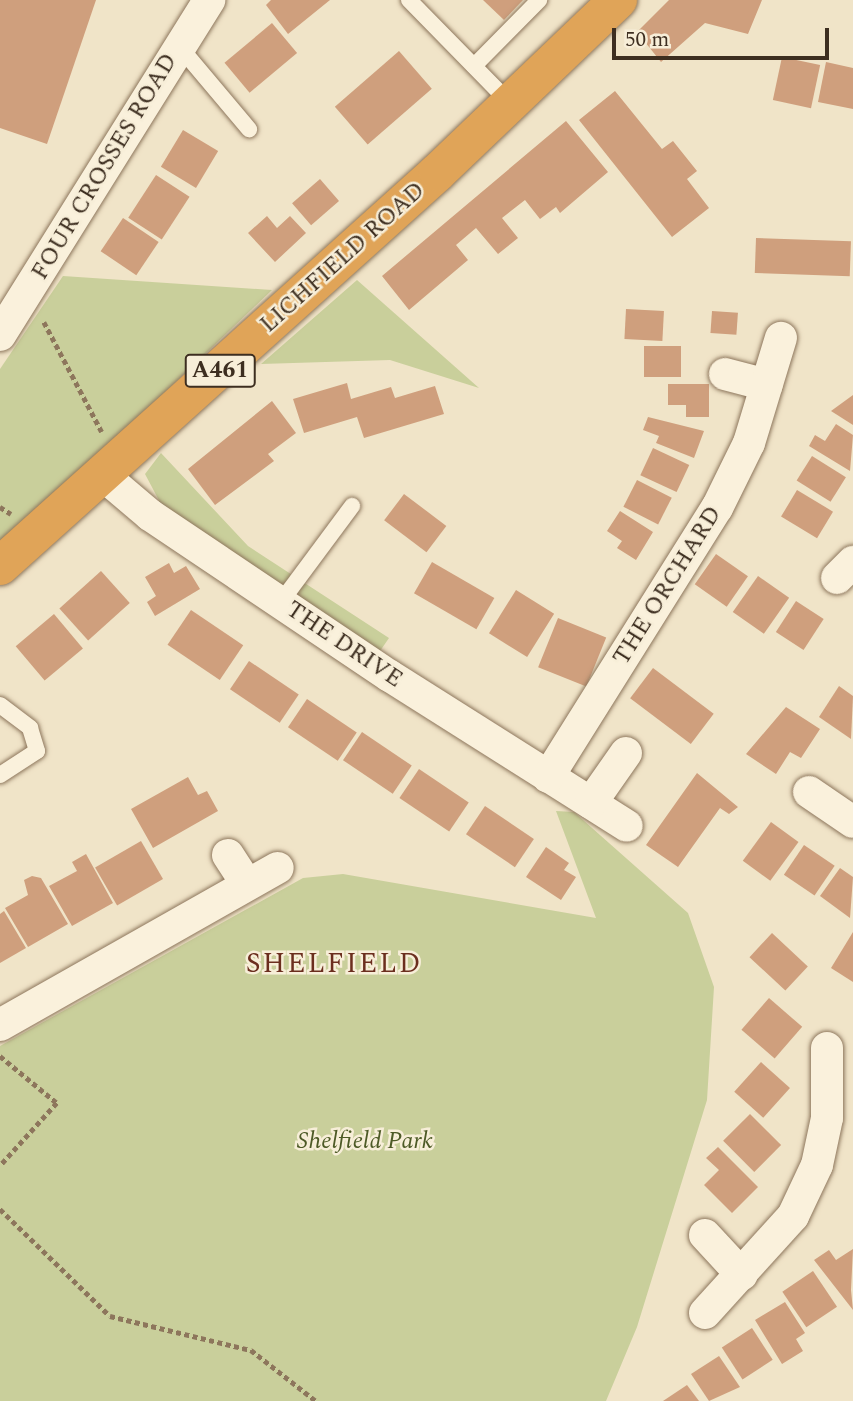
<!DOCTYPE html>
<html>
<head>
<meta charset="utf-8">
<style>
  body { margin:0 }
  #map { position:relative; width:853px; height:1401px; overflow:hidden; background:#f0e4c8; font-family:Spectral,serif }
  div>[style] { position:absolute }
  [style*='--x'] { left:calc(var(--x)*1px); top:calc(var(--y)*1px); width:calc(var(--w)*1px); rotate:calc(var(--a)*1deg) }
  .green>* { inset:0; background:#c9cf9b }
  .building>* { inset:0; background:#cf9f7d; transform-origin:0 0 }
  .path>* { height:4.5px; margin-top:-2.25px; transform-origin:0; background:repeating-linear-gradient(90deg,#8d765c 0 5px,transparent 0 8.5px) }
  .roads { filter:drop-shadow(0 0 2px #8d765c) drop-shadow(0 0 2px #8d765c) }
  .lane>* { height:16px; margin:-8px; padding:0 8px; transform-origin:8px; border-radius:8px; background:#faf1dc }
  .street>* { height:32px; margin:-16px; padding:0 16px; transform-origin:16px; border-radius:16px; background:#faf1dc }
  .highway>* { height:38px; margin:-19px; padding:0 19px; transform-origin:19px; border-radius:19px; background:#e0a458 }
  span { translate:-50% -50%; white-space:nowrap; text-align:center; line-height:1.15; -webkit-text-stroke:5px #f7eed8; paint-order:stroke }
  .shield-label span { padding:2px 5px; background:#f7eed8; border:2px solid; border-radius:5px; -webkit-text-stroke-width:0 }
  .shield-label { font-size:23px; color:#3d2e20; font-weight:700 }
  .street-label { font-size:24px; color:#3d2e20 }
  .park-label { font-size:24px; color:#4d5a26; font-style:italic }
  .quarter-label { font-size:28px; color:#6b2e1e; letter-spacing:2px }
  .scale { position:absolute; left:612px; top:28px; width:217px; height:32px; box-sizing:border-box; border:4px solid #3d2e20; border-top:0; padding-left:9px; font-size:21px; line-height:24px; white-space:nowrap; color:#3d2e20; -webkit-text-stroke:5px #f7eed8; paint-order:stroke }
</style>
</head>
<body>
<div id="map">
  <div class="green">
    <i style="clip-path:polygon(63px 276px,272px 290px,0 550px,0 369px)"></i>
    <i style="clip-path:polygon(357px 280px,479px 388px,390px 360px,261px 364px)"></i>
    <i style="clip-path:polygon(161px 453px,248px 546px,389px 638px,378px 654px,163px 508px,145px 474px)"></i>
    <i style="clip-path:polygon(556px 811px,574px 812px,688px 913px,714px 987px,707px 1100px,637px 1327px,606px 1401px,0 1401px,0 1046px,303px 878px,343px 874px,596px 918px)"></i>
  </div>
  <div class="building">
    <i style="clip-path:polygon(0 0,96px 0,47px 144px,0 128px)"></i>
    <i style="clip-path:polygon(271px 0,330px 0,288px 34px,266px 5px)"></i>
    <i style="clip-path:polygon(483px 0,523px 0,504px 20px)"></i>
    <i style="clip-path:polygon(669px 0,762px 0,748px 34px,705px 23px,661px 62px,637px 32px)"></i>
    <i style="left:272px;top:23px;width:39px;height:62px;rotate:50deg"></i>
    <i style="left:399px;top:51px;width:50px;height:85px;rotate:49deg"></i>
    <i style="left:782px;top:57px;width:39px;height:44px;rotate:12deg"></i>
    <i style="clip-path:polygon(826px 62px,853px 68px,853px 109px,818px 102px)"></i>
    <i style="clip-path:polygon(615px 91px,662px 149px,673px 141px,697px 171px,687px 179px,709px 208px,672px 237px,579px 120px)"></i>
    <i style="clip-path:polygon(566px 121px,608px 172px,560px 213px,556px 207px,540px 219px,525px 200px,502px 218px,518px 238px,498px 254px,476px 228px,456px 245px,468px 260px,409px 310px,382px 276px)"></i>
    <i style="left:183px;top:130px;width:41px;height:43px;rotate:31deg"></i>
    <i style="left:156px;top:175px;width:40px;height:51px;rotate:33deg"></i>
    <i style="left:320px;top:179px;width:29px;height:37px;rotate:49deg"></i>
    <i style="clip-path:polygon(267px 216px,277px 228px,290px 216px,306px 233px,275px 262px,248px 233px)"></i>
    <i style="left:123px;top:218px;width:43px;height:40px;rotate:34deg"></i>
    <i style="left:756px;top:238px;width:95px;height:35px;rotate:2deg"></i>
    <i style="left:626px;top:309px;width:38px;height:30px;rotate:3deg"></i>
    <i style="left:712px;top:311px;width:26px;height:22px;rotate:4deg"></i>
    <i style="left:644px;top:346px;width:37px;height:31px"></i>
    <i style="clip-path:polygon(347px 383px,351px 399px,391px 387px,395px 398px,435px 386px,444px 414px,364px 438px,357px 417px,304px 433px,293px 399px)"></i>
    <i style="clip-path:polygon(668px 384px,709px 384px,709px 417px,686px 417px,686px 405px,668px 405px)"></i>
    <i style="clip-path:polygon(853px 395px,853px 425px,831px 411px)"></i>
    <i style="clip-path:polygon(272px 401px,296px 433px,268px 454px,274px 461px,215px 505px,188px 469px)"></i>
    <i style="clip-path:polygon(648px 417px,704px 431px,694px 458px,656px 443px,659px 436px,643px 430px)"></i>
    <i style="clip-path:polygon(836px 424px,853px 435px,850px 471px,809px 446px,815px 435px,825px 441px)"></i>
    <i style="left:653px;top:448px;width:40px;height:30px;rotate:25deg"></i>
    <i style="left:812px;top:456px;width:40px;height:29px;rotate:32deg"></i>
    <i style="left:637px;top:480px;width:39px;height:30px;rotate:27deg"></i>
    <i style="left:797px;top:490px;width:42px;height:31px;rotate:31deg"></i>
    <i style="left:404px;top:494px;width:53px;height:33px;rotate:37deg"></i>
    <i style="clip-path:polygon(620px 511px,653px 532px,636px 560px,617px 548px,622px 541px,607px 531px)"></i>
    <i style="left:716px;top:554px;width:39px;height:37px;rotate:35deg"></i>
    <i style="left:432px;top:562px;width:72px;height:36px;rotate:30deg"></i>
    <i style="clip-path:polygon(169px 563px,174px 573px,186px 566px,200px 589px,155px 616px,147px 602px,156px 596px,145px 577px)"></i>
    <i style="left:101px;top:571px;width:43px;height:56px;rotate:48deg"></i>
    <i style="left:758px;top:576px;width:38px;height:44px;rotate:35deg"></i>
    <i style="left:516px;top:590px;width:45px;height:51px;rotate:32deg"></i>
    <i style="left:796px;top:601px;width:33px;height:37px;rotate:33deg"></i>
    <i style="left:191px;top:610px;width:63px;height:42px;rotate:34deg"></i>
    <i style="left:54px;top:614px;width:45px;height:50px;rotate:50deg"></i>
    <i style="left:558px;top:618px;width:52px;height:53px;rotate:22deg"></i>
    <i style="left:249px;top:661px;width:60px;height:34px;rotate:34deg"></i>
    <i style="left:653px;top:668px;width:76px;height:38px;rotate:37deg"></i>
    <i style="clip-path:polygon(839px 686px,853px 696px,851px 739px,819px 717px)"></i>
    <i style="left:307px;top:699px;width:60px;height:34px;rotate:34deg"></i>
    <i style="clip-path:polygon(786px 707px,820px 729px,801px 758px,790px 752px,776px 774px,746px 754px)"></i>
    <i style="left:362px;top:732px;width:60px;height:34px;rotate:34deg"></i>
    <i style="left:419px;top:769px;width:60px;height:35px;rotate:34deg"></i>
    <i style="clip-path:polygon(697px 773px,738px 807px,729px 814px,720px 808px,678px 867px,646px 845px)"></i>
    <i style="clip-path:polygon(188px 777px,198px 795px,207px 791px,218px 811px,153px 848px,131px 809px)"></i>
    <i style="left:485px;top:806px;width:59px;height:34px;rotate:34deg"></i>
    <i style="left:771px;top:822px;width:34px;height:48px;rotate:36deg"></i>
    <i style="left:141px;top:841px;width:44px;height:53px;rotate:60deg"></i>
    <i style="left:804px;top:845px;width:37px;height:36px;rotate:34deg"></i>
    <i style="clip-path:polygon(546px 847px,569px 863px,564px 870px,576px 877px,561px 900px,526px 877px)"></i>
    <i style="clip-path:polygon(86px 854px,113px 903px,72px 926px,49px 886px,77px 871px,72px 862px)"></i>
    <i style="clip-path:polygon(840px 868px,853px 877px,850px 918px,820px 896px)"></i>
    <i style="clip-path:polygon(32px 876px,41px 878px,68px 924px,28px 947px,5px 908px,28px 895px,24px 880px)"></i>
    <i style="clip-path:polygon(4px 911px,26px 948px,0 963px,0 914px)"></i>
    <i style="clip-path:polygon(853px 932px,853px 982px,831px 968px)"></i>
    <i style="left:772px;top:933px;width:49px;height:33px;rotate:43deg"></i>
    <i style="left:769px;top:998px;width:44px;height:42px;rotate:41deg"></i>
    <i style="left:761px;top:1062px;width:39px;height:40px;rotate:42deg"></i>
    <i style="left:750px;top:1114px;width:44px;height:38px;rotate:45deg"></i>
    <i style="clip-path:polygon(718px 1147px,758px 1187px,732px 1213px,704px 1185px,719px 1170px,706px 1158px)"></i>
    <i style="clip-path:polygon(853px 1249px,851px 1290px,853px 1310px,814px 1260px,829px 1250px,836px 1260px)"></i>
    <i style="left:813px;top:1271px;width:43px;height:37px;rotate:56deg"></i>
    <i style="clip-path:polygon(785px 1302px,805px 1333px,796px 1339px,803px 1351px,782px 1364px,755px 1320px)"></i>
    <i style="left:752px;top:1328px;width:38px;height:36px;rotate:57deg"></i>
    <i style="clip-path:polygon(719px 1356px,740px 1387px,709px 1401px,691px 1374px)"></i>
    <i style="clip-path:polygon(687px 1385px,699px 1401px,663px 1401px)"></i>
  </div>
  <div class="path">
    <i style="--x:44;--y:322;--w:124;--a:62.2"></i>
    <i style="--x:0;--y:507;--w:13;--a:32"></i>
    <i style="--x:0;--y:1056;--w:74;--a:39.5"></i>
    <i style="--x:57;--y:1103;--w:85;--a:132.1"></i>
    <i style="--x:0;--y:1209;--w:153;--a:44.2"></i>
    <i style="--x:110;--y:1316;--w:145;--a:13.6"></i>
    <i style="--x:251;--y:1350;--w:83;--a:38.1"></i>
  </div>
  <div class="roads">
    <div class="lane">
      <i style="--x:409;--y:0;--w:143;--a:45.6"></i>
      <i style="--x:179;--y:46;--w:109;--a:49.9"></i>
      <i style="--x:474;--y:66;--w:93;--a:-45.4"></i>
      <i style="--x:280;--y:603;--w:121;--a:-53.4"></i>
      <i style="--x:0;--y:705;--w:38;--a:37"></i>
      <i style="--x:30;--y:728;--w:24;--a:73"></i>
      <i style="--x:37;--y:751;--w:44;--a:147"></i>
    </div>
    <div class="street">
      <i style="--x:0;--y:335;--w:395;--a:-58"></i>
      <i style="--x:725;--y:374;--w:43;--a:14.7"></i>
      <i style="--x:104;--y:476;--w:60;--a:40.3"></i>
      <i style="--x:150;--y:515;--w:289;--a:33.9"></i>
      <i style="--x:390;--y:676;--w:280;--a:32.3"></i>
      <i style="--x:837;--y:578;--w:23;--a:-45"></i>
      <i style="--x:548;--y:777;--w:318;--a:-57.9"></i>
      <i style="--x:717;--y:508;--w:72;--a:-63.8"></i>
      <i style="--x:749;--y:443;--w:110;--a:-73.1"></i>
      <i style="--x:809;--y:792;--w:53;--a:34.3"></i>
      <i style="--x:591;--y:803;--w:61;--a:-55"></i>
      <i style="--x:228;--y:855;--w:35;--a:57"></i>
      <i style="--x:0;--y:1025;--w:319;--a:-29.5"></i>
      <i style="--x:705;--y:1235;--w:54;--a:47.2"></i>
      <i style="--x:705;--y:1313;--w:131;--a:-47.8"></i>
      <i style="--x:793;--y:1216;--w:56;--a:-64.8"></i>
      <i style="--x:817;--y:1165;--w:48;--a:-78"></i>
      <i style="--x:827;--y:1118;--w:70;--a:-90"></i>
    </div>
    <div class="highway">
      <i style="--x:0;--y:566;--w:589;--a:-41.97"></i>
      <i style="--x:438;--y:172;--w:249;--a:-43.7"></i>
    </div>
  </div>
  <div class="shield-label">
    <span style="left:220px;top:371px">A461</span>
  </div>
  <div class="street-label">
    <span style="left:105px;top:167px;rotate:-59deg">FOUR CROSSES ROAD</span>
    <span style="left:343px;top:258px;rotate:-42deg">LICHFIELD ROAD</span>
    <span style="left:668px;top:586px;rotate:-58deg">THE ORCHARD</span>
    <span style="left:344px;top:645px;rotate:34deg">THE DRIVE</span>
  </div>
  <div class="park-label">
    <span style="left:365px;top:1142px">Shelfield Park</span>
  </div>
  <div class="quarter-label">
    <span style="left:334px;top:964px">SHELFIELD</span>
  </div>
  <div class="scale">50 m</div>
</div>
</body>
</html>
